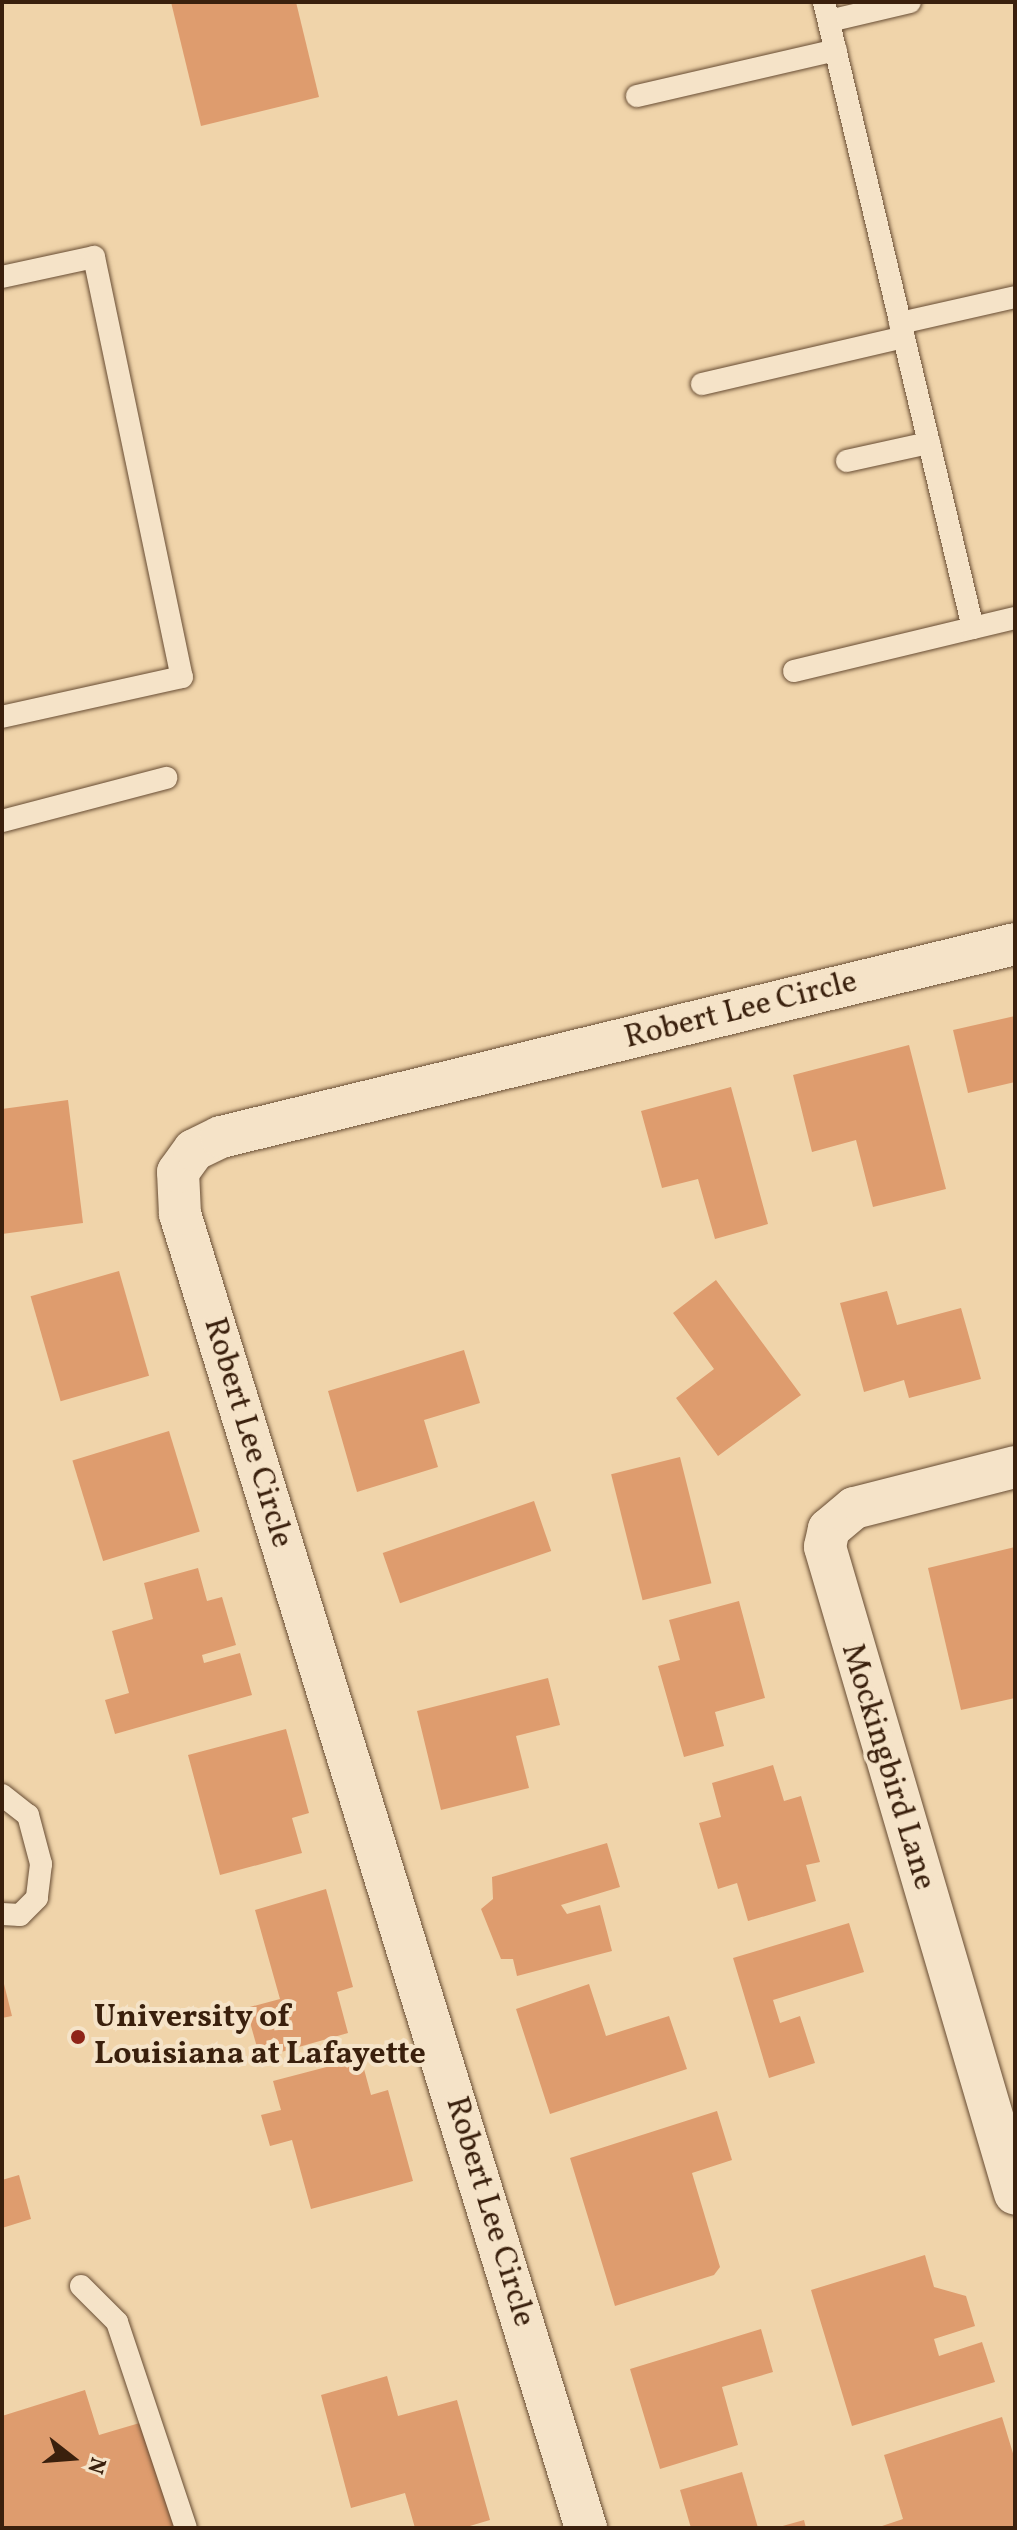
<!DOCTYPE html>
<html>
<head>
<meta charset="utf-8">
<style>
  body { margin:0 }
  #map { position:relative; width:1017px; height:2530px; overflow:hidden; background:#f0d4aa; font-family:Vollkorn,serif }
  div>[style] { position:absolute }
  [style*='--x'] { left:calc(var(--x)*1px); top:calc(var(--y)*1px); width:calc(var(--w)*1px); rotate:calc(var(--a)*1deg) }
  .building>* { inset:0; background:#de9c6e; transform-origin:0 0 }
  .roads { filter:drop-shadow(0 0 2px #684d34) drop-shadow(0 0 2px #684d34) }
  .service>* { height:22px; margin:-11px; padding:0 11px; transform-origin:11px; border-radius:11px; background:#f5e3c8 }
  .minor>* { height:42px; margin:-21px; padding:0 21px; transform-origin:21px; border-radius:21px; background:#f5e3c8 }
  .dots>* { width:22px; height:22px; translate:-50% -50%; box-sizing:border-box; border:4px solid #f5e3c8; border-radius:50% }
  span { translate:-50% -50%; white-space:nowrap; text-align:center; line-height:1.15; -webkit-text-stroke:8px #f5e3c8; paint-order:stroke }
  .street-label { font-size:32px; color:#3a200d }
  .poi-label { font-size:32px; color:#3a200d; font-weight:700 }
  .left { translate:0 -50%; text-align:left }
  .frame { position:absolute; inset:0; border:4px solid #3a200d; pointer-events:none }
  .north { position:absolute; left:32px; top:2418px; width:80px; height:80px; -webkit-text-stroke:6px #f5e3c8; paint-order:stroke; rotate:107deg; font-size:22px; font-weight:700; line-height:32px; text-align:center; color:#3a200d }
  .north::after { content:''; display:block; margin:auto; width:28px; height:36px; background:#3a200d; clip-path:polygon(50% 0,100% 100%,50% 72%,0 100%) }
</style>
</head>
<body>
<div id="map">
  <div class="building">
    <i style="clip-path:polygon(171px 2px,296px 2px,319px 97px,201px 126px)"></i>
    <i style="clip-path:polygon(1015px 1016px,1015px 1082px,968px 1093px,953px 1030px)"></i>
    <i style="clip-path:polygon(909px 1045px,946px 1189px,873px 1207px,856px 1140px,812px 1152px,793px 1075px)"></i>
    <i style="clip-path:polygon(731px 1087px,768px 1224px,715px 1239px,698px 1179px,662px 1188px,641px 1111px)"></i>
    <i style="clip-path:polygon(68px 1100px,83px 1223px,2px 1234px,2px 1109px)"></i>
    <i style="left:119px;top:1271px;width:109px;height:92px;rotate:74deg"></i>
    <i style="clip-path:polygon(716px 1280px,801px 1395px,718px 1456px,676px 1398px,714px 1369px,673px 1313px)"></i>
    <i style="clip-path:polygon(887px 1291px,897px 1325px,961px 1308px,981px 1379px,909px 1398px,904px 1380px,864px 1392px,840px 1303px)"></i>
    <i style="clip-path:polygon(464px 1350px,480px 1403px,424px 1420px,438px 1467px,357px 1492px,328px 1391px)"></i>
    <i style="left:169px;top:1431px;width:105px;height:101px;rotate:73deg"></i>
    <i style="left:680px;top:1457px;width:130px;height:71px;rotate:76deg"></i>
    <i style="left:534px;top:1501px;width:53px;height:160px;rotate:71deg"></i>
    <i style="clip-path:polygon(1015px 1547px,1015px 1698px,961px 1710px,928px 1568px)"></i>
    <i style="clip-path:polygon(198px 1568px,207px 1601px,222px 1597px,236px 1645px,202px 1655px,204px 1663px,240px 1653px,252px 1695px,115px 1734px,105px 1700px,129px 1693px,112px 1631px,153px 1619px,144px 1583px)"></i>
    <i style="clip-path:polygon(739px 1601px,765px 1698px,715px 1712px,724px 1746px,684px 1757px,658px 1666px,680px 1660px,669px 1620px)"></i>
    <i style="clip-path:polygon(548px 1678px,560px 1725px,516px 1736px,529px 1788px,441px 1810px,417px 1711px)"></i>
    <i style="clip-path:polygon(286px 1729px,309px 1813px,292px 1818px,302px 1853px,220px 1875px,188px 1755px)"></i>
    <i style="clip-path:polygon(773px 1765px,784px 1801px,801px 1796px,820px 1862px,806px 1865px,816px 1901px,748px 1921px,737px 1883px,718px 1889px,699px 1823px,721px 1817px,712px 1783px)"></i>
    <i style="clip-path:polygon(607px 1843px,620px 1887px,561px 1905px,567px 1914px,600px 1905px,612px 1951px,517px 1976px,513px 1959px,501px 1959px,481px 1909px,493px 1899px,492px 1877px)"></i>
    <i style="clip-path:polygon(326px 1889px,353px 1987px,337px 1992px,348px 2033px,260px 2058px,246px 2008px,280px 1999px,255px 1910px)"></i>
    <i style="clip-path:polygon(849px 1923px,864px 1972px,773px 2000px,780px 2023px,800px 2016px,815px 2063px,769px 2078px,733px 1958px)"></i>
    <i style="clip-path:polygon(2px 1976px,12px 2016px,2px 2018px)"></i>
    <i style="clip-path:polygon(589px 1984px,606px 2036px,669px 2016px,687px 2069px,550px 2114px,516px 2009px)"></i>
    <i style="clip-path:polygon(361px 2058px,371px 2095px,388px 2090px,413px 2181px,311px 2209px,292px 2140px,270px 2146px,261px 2115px,281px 2110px,273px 2081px)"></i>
    <i style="clip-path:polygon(717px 2111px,732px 2160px,692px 2173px,720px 2267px,714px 2275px,615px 2306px,570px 2158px)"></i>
    <i style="clip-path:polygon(19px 2175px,31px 2219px,2px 2228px,2px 2180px)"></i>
    <i style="clip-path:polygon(925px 2255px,934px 2287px,966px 2296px,975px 2326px,934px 2339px,939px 2356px,982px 2342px,995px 2382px,852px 2426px,811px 2290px)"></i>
    <i style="clip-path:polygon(761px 2329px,773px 2372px,722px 2387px,738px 2445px,660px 2469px,630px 2369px)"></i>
    <i style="clip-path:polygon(387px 2376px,398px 2416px,457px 2400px,490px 2520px,463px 2528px,415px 2528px,405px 2493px,351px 2508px,321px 2395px)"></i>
    <i style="clip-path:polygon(85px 2390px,99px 2435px,143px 2422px,176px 2528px,2px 2528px,2px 2416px)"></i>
    <i style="clip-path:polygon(1002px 2417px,1015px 2460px,1015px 2528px,876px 2528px,903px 2519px,884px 2455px)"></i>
    <i style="clip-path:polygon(742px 2472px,758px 2528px,691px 2528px,680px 2490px)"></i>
    <i style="clip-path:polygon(804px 2520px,806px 2528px,779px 2528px,779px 2527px)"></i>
  </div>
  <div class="roads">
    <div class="service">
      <i style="--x:829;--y:21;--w:83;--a:-13.2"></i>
      <i style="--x:637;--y:96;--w:204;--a:-13"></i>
      <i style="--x:2;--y:277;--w:94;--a:-12.3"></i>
      <i style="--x:94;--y:257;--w:429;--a:78.2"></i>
      <i style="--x:182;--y:677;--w:184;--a:167.5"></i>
      <i style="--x:900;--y:323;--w:118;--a:-12.7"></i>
      <i style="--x:702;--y:384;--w:207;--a:-13.1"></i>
      <i style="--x:847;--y:461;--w:84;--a:-12.4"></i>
      <i style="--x:973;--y:628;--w:43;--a:-13.4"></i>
      <i style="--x:794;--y:671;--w:184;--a:-13.5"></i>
      <i style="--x:973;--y:628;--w:643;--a:-103.39"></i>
      <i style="--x:2;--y:821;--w:170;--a:-14.7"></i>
      <i style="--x:2;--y:1795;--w:33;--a:38"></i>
      <i style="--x:28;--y:1815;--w:51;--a:75.1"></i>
      <i style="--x:41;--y:1864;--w:34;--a:97"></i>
      <i style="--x:37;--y:1898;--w:24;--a:135"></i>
      <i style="--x:20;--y:1915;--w:18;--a:-177"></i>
      <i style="--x:81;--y:2286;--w:51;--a:45"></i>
      <i style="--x:117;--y:2322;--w:217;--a:71.5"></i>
    </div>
    <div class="minor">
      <i style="--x:1015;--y:1467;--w:166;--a:165.7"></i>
      <i style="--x:854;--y:1508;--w:33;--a:140"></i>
      <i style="--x:829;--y:1529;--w:18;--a:103"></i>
      <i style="--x:825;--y:1547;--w:674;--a:73.63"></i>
      <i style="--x:586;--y:2528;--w:1375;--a:-107.17"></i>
      <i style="--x:180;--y:1214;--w:42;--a:-92.7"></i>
      <i style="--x:178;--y:1172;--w:27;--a:-54"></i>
      <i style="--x:194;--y:1150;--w:30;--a:-26"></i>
      <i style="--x:221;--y:1137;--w:817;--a:-13.66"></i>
    </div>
  </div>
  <div class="dots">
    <i style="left:78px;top:2037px;background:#8f2418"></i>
  </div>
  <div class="street-label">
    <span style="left:741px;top:1011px;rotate:-14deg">Robert Lee Circle</span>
    <span style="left:247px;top:1433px;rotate:73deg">Robert Lee Circle</span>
    <span style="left:887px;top:1767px;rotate:73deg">Mockingbird Lane</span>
    <span style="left:489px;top:2212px;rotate:73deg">Robert Lee Circle</span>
  </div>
  <div class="poi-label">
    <span class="left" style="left:94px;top:2037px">University of<br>Louisiana at Lafayette</span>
  </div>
  <div class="frame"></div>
  <div class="north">N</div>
</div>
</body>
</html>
